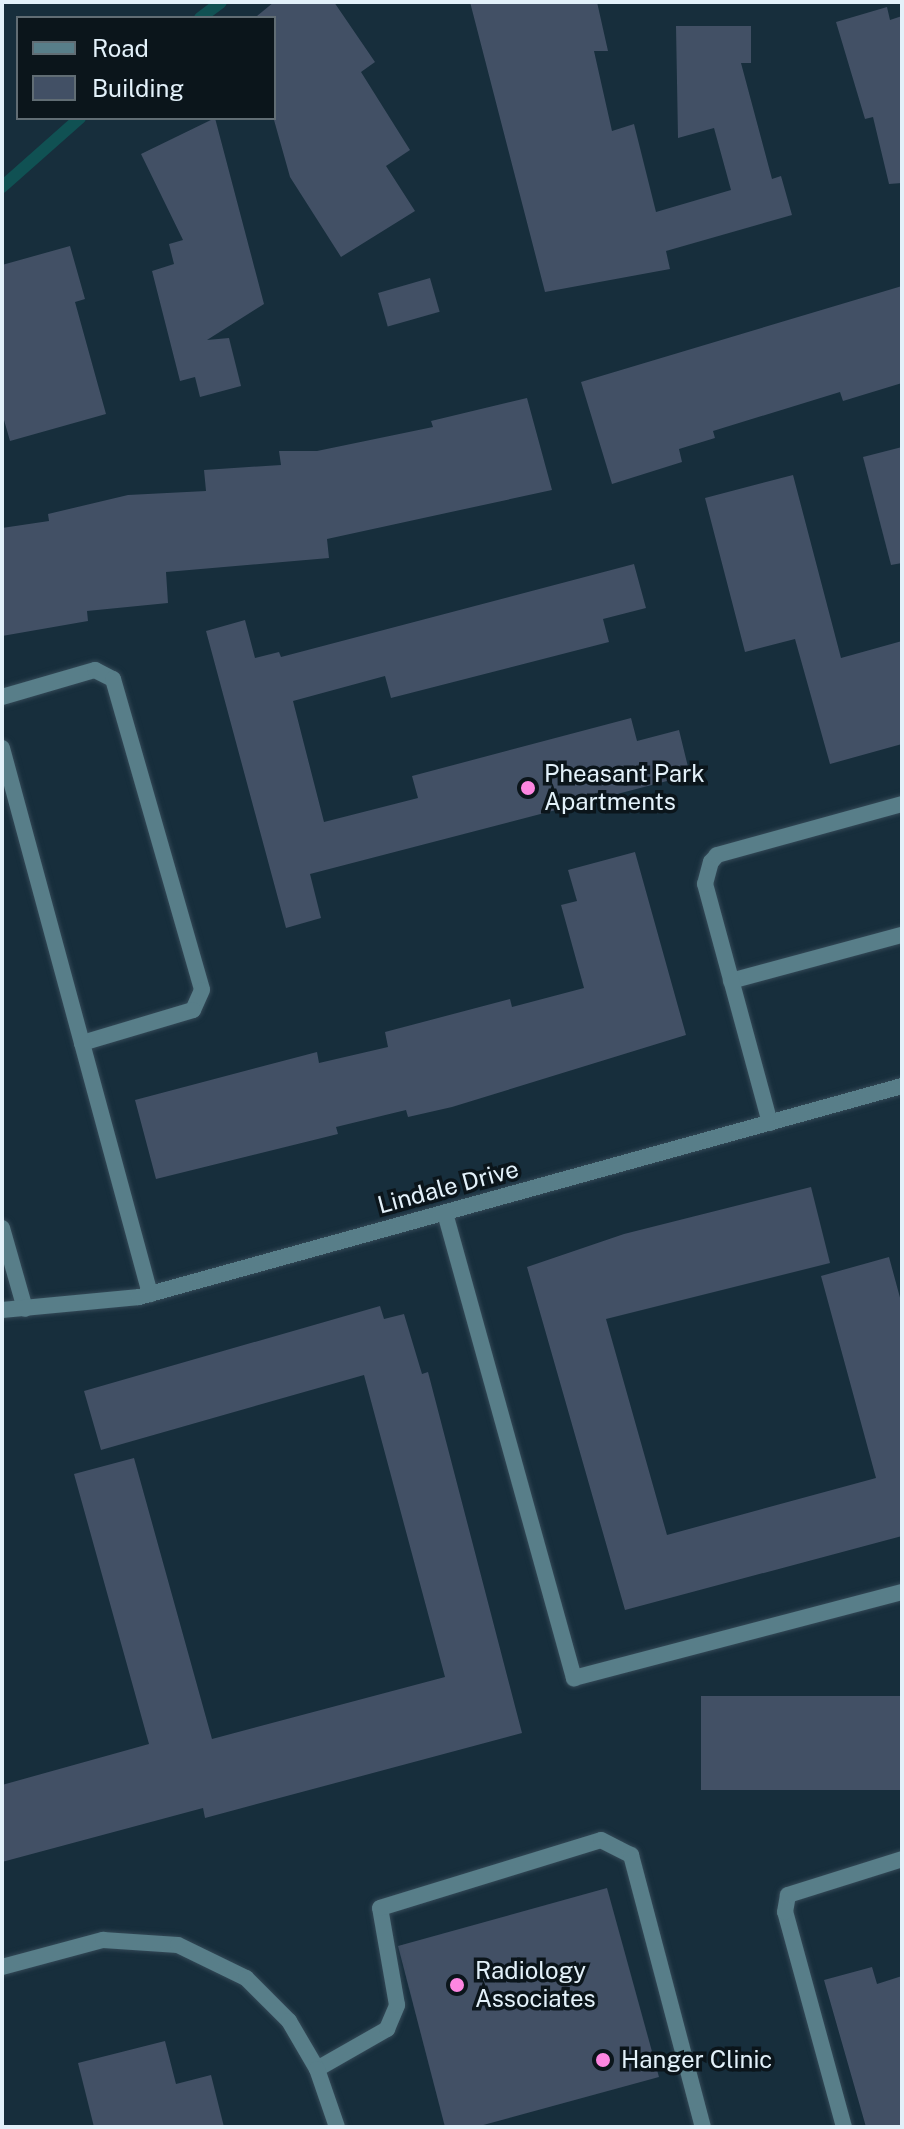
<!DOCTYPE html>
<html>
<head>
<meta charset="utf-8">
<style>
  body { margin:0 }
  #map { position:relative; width:904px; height:2129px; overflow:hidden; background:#172e3c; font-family:"Public Sans",sans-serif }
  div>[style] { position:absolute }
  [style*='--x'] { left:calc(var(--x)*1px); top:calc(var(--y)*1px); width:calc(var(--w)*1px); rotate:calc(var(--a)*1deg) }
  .stream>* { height:12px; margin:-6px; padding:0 6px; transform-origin:6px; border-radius:6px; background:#105153 }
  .building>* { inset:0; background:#425065; transform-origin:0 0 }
  .roads { filter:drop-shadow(0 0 2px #344957) drop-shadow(0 0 2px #344957) }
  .service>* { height:16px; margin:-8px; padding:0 8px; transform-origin:8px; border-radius:8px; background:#587e89 }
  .minor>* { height:16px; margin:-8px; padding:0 8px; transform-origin:8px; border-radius:8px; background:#587e89 }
  .tertiary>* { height:16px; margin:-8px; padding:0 8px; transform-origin:8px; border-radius:8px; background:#587e89 }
  .dots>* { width:22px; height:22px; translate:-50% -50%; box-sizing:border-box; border:4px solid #0b151b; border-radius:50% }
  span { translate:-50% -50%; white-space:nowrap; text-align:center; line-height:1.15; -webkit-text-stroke:7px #0b151b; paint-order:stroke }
  .poi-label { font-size:24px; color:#e3f1fa }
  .left { translate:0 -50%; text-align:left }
  .street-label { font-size:24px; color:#e3f1fa }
  .frame { position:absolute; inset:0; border:4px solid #e3f1fa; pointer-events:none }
  .legend { position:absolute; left:16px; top:16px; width:260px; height:104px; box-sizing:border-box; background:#0b151b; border:2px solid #616d74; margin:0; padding:10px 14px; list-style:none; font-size:24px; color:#e3f1fa }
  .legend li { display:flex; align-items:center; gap:16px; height:40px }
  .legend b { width:40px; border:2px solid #616d74 }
</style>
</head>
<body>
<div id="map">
  <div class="stream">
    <i style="--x:200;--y:18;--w:26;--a:-37"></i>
    <i style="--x:2;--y:187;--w:104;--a:-41.5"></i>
  </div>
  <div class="building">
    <i style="clip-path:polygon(274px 2px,334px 2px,375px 62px,361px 72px,410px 150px,386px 166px,415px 211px,341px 257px,290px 177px,274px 120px,274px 18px,257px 16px)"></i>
    <i style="clip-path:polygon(470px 2px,597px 2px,608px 51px,594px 51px,612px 131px,634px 124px,656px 212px,731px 190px,714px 128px,678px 138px,676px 26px,751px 26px,751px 63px,741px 63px,772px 179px,781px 176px,792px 215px,666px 251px,670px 269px,545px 292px)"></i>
    <i style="clip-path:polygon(887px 7px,890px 20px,902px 16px,902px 183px,889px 184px,873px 117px,865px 119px,836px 22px)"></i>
    <i style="clip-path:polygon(215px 118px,264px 304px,207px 340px,229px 338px,241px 386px,200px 397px,195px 377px,180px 381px,152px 271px,174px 264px,169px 244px,183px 240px,141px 154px)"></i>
    <i style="clip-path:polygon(70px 246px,85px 299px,75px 302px,106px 414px,10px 441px,2px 413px,2px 265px)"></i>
    <i style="left:430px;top:278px;width:35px;height:54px;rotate:74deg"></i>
    <i style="clip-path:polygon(902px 286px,902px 383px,843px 401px,840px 392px,713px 431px,715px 438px,679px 449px,682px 462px,612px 484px,581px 382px)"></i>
    <i style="clip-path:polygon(527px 398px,552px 490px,327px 539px,329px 558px,166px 572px,168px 603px,87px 611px,88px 621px,2px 636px,2px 528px,49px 521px,48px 514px,128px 495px,206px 491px,204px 470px,281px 465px,279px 451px,317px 451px,433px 427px,431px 421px)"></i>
    <i style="clip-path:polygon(902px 447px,902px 563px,891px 565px,863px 457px)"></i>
    <i style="clip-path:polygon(793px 475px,841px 658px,902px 641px,902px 744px,830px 764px,795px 639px,745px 652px,705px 498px)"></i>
    <i style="clip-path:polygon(634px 564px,646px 608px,603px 619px,609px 642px,391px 698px,385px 676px,293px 701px,324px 822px,418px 798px,412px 776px,631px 718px,637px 741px,679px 730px,690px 775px,310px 874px,321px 918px,286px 928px,206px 631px,245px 620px,255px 658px,279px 652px,281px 657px)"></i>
    <i style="clip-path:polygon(635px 852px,686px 1035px,452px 1107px,408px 1117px,406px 1110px,336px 1127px,338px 1134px,156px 1179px,135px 1100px,317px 1052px,319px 1063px,388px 1047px,385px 1032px,510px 999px,512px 1007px,584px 988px,561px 905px,577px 901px,568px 870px)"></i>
    <i style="clip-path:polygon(811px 1187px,830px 1263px,606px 1319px,667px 1535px,876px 1478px,821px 1276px,889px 1257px,902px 1305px,902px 1536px,625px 1610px,527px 1267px,624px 1234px)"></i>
    <i style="clip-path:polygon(380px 1306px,384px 1319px,404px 1314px,422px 1374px,428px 1372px,522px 1733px,205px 1818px,203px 1808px,2px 1862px,2px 1785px,149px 1744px,74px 1474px,134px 1458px,212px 1739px,445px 1677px,364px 1375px,101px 1450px,84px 1391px)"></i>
    <i style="left:902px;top:1696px;width:94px;height:201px;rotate:90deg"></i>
    <i style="clip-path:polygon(607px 1888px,659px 2077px,476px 2127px,445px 2127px,398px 1946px)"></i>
    <i style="clip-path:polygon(872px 1967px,877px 1984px,902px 1976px,902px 2127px,866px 2127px,824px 1980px)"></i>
    <i style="clip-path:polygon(165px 2041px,176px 2084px,211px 2075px,224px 2127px,94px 2127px,78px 2063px)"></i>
  </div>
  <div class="roads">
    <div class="service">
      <i style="--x:2;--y:697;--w:97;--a:-16.2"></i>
      <i style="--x:95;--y:670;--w:20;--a:27"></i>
      <i style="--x:113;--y:679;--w:323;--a:74"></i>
      <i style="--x:202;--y:990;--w:22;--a:114"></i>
      <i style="--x:193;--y:1010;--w:116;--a:163.4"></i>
      <i style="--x:2;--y:748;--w:566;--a:74.83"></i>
      <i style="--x:731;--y:981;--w:177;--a:-15.1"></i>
      <i style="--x:770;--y:1123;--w:248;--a:-105.2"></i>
      <i style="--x:705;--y:884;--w:23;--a:-75"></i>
      <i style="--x:711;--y:862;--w:9;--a:-49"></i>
      <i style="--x:717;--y:855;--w:192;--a:-15.4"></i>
      <i style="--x:445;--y:1213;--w:483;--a:74.5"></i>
      <i style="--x:574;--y:1678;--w:339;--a:-14.7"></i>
      <i style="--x:2;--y:1228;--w:84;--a:74.1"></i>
      <i style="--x:317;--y:2069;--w:81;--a:-29.7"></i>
      <i style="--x:387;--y:2029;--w:26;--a:-67"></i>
      <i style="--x:397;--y:2005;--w:98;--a:-99.9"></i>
      <i style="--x:380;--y:1908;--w:231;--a:-17.1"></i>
      <i style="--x:601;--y:1840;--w:34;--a:27"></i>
      <i style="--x:631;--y:1855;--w:281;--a:75.2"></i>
      <i style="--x:844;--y:2127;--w:223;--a:-105.3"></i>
      <i style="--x:785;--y:1912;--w:17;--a:-80"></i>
      <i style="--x:788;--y:1895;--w:120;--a:-17.5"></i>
    </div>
    <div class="minor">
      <i style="--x:2;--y:1310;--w:138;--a:-5.4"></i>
      <i style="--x:139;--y:1297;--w:792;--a:-15.46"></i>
    </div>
    <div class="tertiary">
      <i style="--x:2;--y:1967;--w:105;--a:-15"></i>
      <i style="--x:103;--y:1940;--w:75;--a:3.8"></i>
      <i style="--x:178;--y:1945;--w:76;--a:25.9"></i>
      <i style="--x:246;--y:1978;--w:61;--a:45"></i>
      <i style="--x:289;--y:2021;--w:56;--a:59.7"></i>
      <i style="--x:317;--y:2069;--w:61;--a:71"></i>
    </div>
  </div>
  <div class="dots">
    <i style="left:528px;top:788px;background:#fd86e1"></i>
    <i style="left:457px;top:1985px;background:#fd86e1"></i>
    <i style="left:603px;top:2060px;background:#fd86e1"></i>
  </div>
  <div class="poi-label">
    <span class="left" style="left:544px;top:788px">Pheasant Park<br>Apartments</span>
    <span class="left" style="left:475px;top:1985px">Radiology<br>Associates</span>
    <span class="left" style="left:621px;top:2060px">Hanger Clinic</span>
  </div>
  <div class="street-label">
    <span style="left:448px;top:1187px;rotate:-15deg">Lindale Drive</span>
  </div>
  <div class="frame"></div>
  <ul class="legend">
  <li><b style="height:10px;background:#587e89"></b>Road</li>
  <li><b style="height:22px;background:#425065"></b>Building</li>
  </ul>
</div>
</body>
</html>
